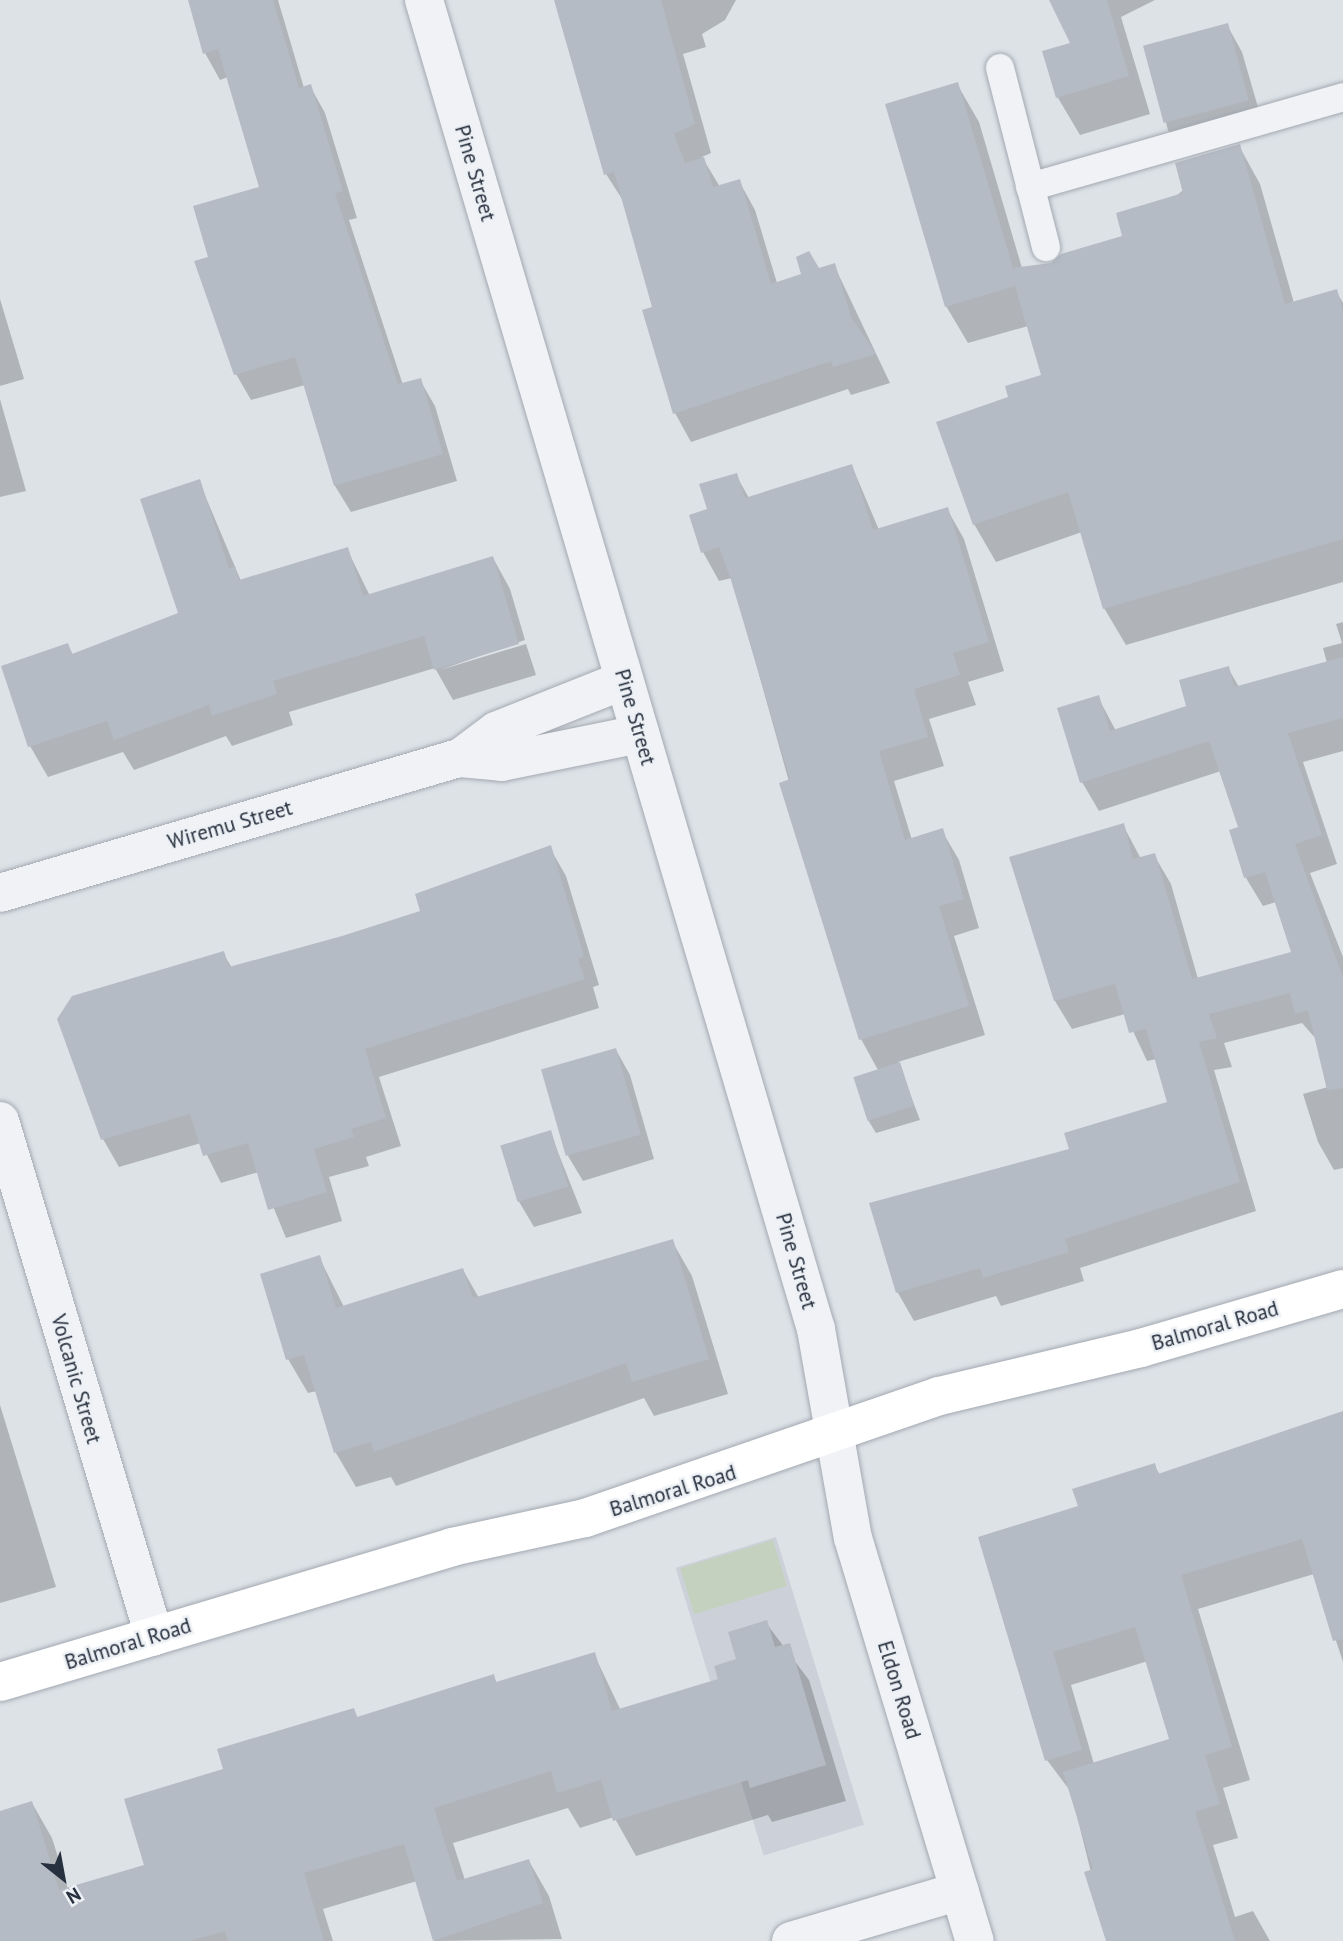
<!DOCTYPE html>
<html>
<head>
<meta charset="utf-8">
<style>
  body { margin:0 }
  #map { position:relative; width:1343px; height:1941px; overflow:hidden; background:#dde2e7; font-family:"PT Sans",sans-serif }
  div>[style] { position:absolute }
  [style*='--x'] { left:calc(var(--x)*1px); top:calc(var(--y)*1px); width:calc(var(--w)*1px); rotate:calc(var(--a)*1deg) }
  .built>* { inset:0; background:#ccd1d9; transform-origin:0 0 }
  .green>* { inset:0; background:#c4d1bf; transform-origin:0 0 }
  .shadow>* { inset:0; background:#0003 }
  .building>* { inset:0; background:#b5bbc4; transform-origin:0 0 }
  .roads { filter:drop-shadow(0 0 2px #a3a9b1) drop-shadow(0 0 2px #a3a9b1) }
  .service>* { height:28px; margin:-14px; padding:0 14px; transform-origin:14px; border-radius:14px; background:#f0f2f6 }
  .minor>* { height:38px; margin:-19px; padding:0 19px; transform-origin:19px; border-radius:19px; background:#f0f2f6 }
  .primary>* { height:38px; margin:-19px; padding:0 19px; transform-origin:19px; border-radius:19px; background:#fff }
  span { translate:-50% -50%; white-space:nowrap; text-align:center; line-height:1.15; -webkit-text-stroke:5px #edf1f5; paint-order:stroke }
  .street-label { font-size:21px; color:#27303e }
  .north { position:absolute; left:28px; top:1843px; width:70px; height:70px; -webkit-text-stroke:5px #edf1f5; paint-order:stroke; rotate:149deg; font-size:19px; font-weight:700; line-height:28px; text-align:center; color:#27303e }
  .north::after { content:''; display:block; margin:auto; width:24px; height:32px; background:#27303e; clip-path:polygon(50% 0,100% 100%,50% 72%,0 100%) }
</style>
</head>
<body>
<div id="map">
  <div class="built">
    <i style="left:776px;top:1537px;width:301px;height:105px;rotate:73deg"></i>
  </div>
  <div class="green">
    <i style="left:773px;top:1540px;width:48px;height:97px;rotate:73deg"></i>
  </div>
  <div class="shadow">
    <i style="clip-path:polygon(189px 0,278px 0,304px 88px,310px 86px,325px 113px,357px 218px,349px 220px,403px 385px,420px 380px,435px 406px,457px 481px,351px 512px,335px 486px,305px 385px,251px 400px,236px 374px,210px 259px,261px 188px,228px 77px,220px 80px,205px 53px)"></i>
    <i style="clip-path:polygon(555px 0,736px 0,725px 20px,702px 34px,706px 47px,683px 54px,711px 153px,702px 157px,720px 187px,739px 181px,755px 210px,777px 283px,834px 265px,890px 383px,851px 395px,848px 389px,691px 442px,675px 413px,644px 311px,655px 308px,624px 202px,606px 174px)"></i>
    <i style="clip-path:polygon(1051px 0,1155px 0,1121px 17px,1150px 114px,1080px 135px,1058px 98px,1044px 52px,1072px 44px)"></i>
    <i style="clip-path:polygon(1227px 25px,1242px 52px,1264px 128px,1184px 157px,1168px 130px,1145px 46px)"></i>
    <i style="clip-path:polygon(957px 84px,979px 122px,1022px 268px,1052px 265px,1124px 237px,1239px 146px,1260px 184px,1294px 303px,1336px 291px,1343px 303px,1343px 582px,1126px 645px,1104px 608px,1082px 532px,996px 562px,974px 524px,1043px 376px,1028px 326px,968px 343px,946px 306px)"></i>
    <i style="clip-path:polygon(0 299px,24px 379px,0 386px)"></i>
    <i style="clip-path:polygon(0 399px,26px 491px,0 497px)"></i>
    <i style="clip-path:polygon(852px 466px,879px 530px,947px 509px,964px 539px,1004px 671px,968px 682px,976px 705px,929px 719px,944px 766px,894px 781px,912px 840px,942px 831px,959px 860px,979px 928px,954px 936px,985px 1035px,898px 1062px,920px 1120px,876px 1133px,868px 1120px,878px 1070px,861px 1039px,732px 578px,719px 581px,703px 552px,709px 510px,736px 475px,749px 498px)"></i>
    <i style="clip-path:polygon(199px 481px,241px 581px,347px 549px,370px 596px,493px 558px,510px 589px,525px 640px,440px 670px,526px 644px,536px 675px,453px 700px,435px 668px,289px 712px,293px 725px,232px 746px,226px 736px,134px 770px,123px 752px,48px 777px,30px 746px,68px 645px,73px 655px,180px 614px)"></i>
    <i style="clip-path:polygon(1343px 622px,1343px 751px,1303px 762px,1337px 864px,1310px 873px,1343px 957px,1343px 1168px,1334px 1170px,1318px 1142px,1303px 1094px,1328px 1087px,1317px 1040px,1302px 1023px,1224px 1043px,1232px 1067px,1214px 1070px,1256px 1211px,1080px 1268px,1084px 1281px,1001px 1306px,996px 1296px,914px 1321px,898px 1293px,871px 1205px,1071px 1150px,1170px 1103px,1157px 1059px,1147px 1061px,1125px 1014px,1072px 1029px,1055px 1001px,1011px 858px,1123px 825px,1141px 859px,1154px 855px,1171px 884px,1198px 979px,1293px 954px,1276px 902px,1263px 906px,1246px 878px,1231px 831px,1240px 829px,1221px 771px,1099px 811px,1082px 782px,1098px 697px,1116px 731px,1188px 707px,1228px 668px,1239px 687px,1327px 663px,1323px 648px,1342px 643px,1336px 624px)"></i>
    <i style="clip-path:polygon(550px 848px,566px 876px,599px 985px,593px 987px,599px 1008px,379px 1077px,401px 1146px,366px 1157px,369px 1166px,329px 1177px,342px 1221px,286px 1238px,259px 1172px,221px 1183px,201px 1143px,119px 1167px,103px 1139px,223px 953px,232px 968px,342px 938px,422px 912px)"></i>
    <i style="clip-path:polygon(616px 1050px,630px 1075px,654px 1159px,583px 1181px,568px 1156px)"></i>
    <i style="clip-path:polygon(550px 1132px,582px 1213px,534px 1227px,518px 1200px)"></i>
    <i style="clip-path:polygon(672px 1241px,692px 1276px,728px 1394px,654px 1416px,644px 1398px,396px 1486px,391px 1477px,356px 1487px,336px 1453px,317px 1391px,308px 1393px,288px 1359px,319px 1257px,344px 1307px,463px 1270px,479px 1298px)"></i>
    <i style="clip-path:polygon(0 1405px,56px 1587px,0 1603px)"></i>
    <i style="clip-path:polygon(evenodd,1343px 1413px,1343px 1662px,1314px 1574px,1198px 1609px,1250px 1780px,1223px 1788px,1238px 1838px,1213px 1845px,1235px 1917px,1253px 1911px,1270px 1941px,1108px 1941px,1071px 1792px,1047px 1760px,980px 1538px,1080px 1507px,1154px 1465px,1160px 1475px,1343px 1413px,1148px 1661px,1171px 1740px,1094px 1764px,1071px 1685px,1148px 1661px)"></i>
    <i style="clip-path:polygon(766px 1623px,809px 1680px,846px 1801px,772px 1822px,768px 1815px,636px 1856px,614px 1817px,580px 1828px,568px 1808px,453px 1843px,465px 1880px,529px 1861px,549px 1896px,562px 1939px,435px 1941px,417px 1881px,323px 1909px,333px 1941px,0 1941px,0 1812px,32px 1803px,52px 1838px,68px 1889px,146px 1867px,225px 1770px,354px 1710px,358px 1719px,493px 1676px,497px 1683px,594px 1654px,621px 1711px,720px 1680px)"></i>
  </div>
  <div class="building">
    <i style="clip-path:polygon(188px 0,273px 0,299px 88px,311px 84px,343px 191px,335px 193px,398px 384px,421px 378px,443px 454px,334px 486px,295px 357px,234px 375px,194px 261px,208px 257px,193px 206px,259px 187px,218px 49px,203px 54px)"></i>
    <i style="clip-path:polygon(554px 0,661px 0,695px 124px,674px 134px,685px 163px,704px 157px,713px 187px,740px 179px,771px 284px,801px 274px,796px 257px,809px 251px,819px 268px,835px 263px,851px 317px,876px 354px,833px 367px,831px 361px,673px 414px,642px 310px,652px 307px,614px 172px,604px 175px)"></i>
    <i style="clip-path:polygon(1049px 0,1107px 0,1129px 76px,1056px 98px,1042px 51px,1070px 43px)"></i>
    <i style="left:1228px;top:23px;width:80px;height:88px;rotate:75deg"></i>
    <i style="clip-path:polygon(958px 82px,1013px 268px,1051px 263px,1061px 254px,1122px 236px,1116px 213px,1183px 193px,1175px 163px,1240px 144px,1285px 304px,1337px 289px,1343px 311px,1343px 539px,1103px 609px,1068px 492px,973px 525px,936px 422px,1008px 397px,1005px 386px,1041px 375px,1015px 286px,945px 307px,885px 104px)"></i>
    <i style="clip-path:polygon(852px 464px,873px 530px,948px 507px,989px 642px,953px 653px,960px 675px,914px 689px,928px 737px,879px 751px,905px 840px,943px 828px,964px 899px,939px 906px,969px 1006px,859px 1040px,779px 783px,790px 779px,731px 580px,719px 547px,701px 553px,689px 515px,707px 509px,699px 484px,737px 473px,745px 498px)"></i>
    <i style="clip-path:polygon(200px 479px,229px 569px,235px 566px,239px 580px,348px 547px,363px 596px,493px 556px,519px 644px,434px 670px,424px 636px,273px 681px,277px 694px,212px 716px,209px 705px,114px 740px,107px 721px,28px 747px,1px 666px,68px 643px,72px 654px,178px 613px,140px 499px)"></i>
    <i style="clip-path:polygon(1343px 657px,1343px 718px,1288px 733px,1322px 835px,1295px 844px,1343px 978px,1343px 1088px,1327px 1090px,1308px 1010px,1295px 1014px,1290px 993px,1209px 1014px,1217px 1038px,1199px 1042px,1240px 1182px,1065px 1239px,1069px 1252px,983px 1278px,980px 1268px,896px 1293px,869px 1203px,1069px 1149px,1064px 1133px,1167px 1102px,1146px 1029px,1129px 1033px,1115px 984px,1054px 1001px,1009px 857px,1124px 823px,1133px 859px,1155px 853px,1192px 979px,1291px 952px,1265px 872px,1244px 878px,1229px 830px,1238px 827px,1209px 741px,1080px 783px,1057px 708px,1099px 695px,1110px 731px,1186px 706px,1179px 680px,1229px 666px,1234px 687px)"></i>
    <i style="clip-path:polygon(551px 845px,584px 956px,578px 959px,585px 979px,365px 1049px,386px 1118px,351px 1129px,354px 1137px,314px 1149px,327px 1192px,268px 1210px,248px 1143px,203px 1156px,190px 1114px,101px 1140px,57px 1019px,72px 996px,224px 951px,229px 967px,342px 936px,420px 911px,415px 894px)"></i>
    <i style="left:616px;top:1048px;width:90px;height:78px;rotate:74deg"></i>
    <i style="left:900px;top:1062px;width:46px;height:49px;rotate:72deg"></i>
    <i style="left:551px;top:1130px;width:59px;height:53px;rotate:73deg"></i>
    <i style="clip-path:polygon(673px 1239px,709px 1359px,632px 1382px,626px 1363px,374px 1452px,371px 1442px,334px 1453px,304px 1355px,286px 1360px,260px 1274px,320px 1255px,336px 1308px,463px 1268px,473px 1298px)"></i>
    <i style="clip-path:polygon(1343px 1411px,1343px 1639px,1333px 1641px,1302px 1539px,1181px 1575px,1232px 1747px,1205px 1755px,1220px 1804px,1195px 1812px,1235px 1941px,1106px 1941px,1084px 1872px,1093px 1869px,1063px 1772px,1169px 1739px,1135px 1627px,1053px 1652px,1082px 1750px,1045px 1761px,978px 1537px,1078px 1506px,1072px 1489px,1155px 1463px,1158px 1474px)"></i>
    <i style="clip-path:polygon(767px 1620px,775px 1647px,790px 1643px,826px 1765px,750px 1788px,748px 1780px,613px 1821px,601px 1780px,557px 1793px,551px 1771px,434px 1808px,457px 1881px,529px 1859px,543px 1903px,433px 1941px,404px 1844px,304px 1873px,324px 1941px,228px 1941px,225px 1931px,190px 1941px,0 1941px,0 1811px,32px 1801px,59px 1890px,144px 1865px,124px 1799px,223px 1769px,217px 1749px,354px 1708px,357px 1717px,494px 1674px,496px 1682px,595px 1652px,612px 1711px,718px 1679px,714px 1666px,736px 1659px,728px 1632px)"></i>
  </div>
  <div class="roads">
    <div class="service">
      <i style="--x:1000;--y:68;--w:185;--a:75.6"></i>
      <i style="--x:1030;--y:187;--w:326;--a:-16"></i>
    </div>
    <div class="minor">
      <i style="--x:424;--y:0;--w:1386;--a:73.57"></i>
      <i style="--x:816;--y:1329;--w:212;--a:80"></i>
      <i style="--x:853;--y:1538;--w:421;--a:73.2"></i>
      <i style="--x:460;--y:758;--w:42;--a:5.4"></i>
      <i style="--x:502;--y:762;--w:141;--a:-11.5"></i>
      <i style="--x:0;--y:893;--w:479;--a:-16.4"></i>
      <i style="--x:460;--y:758;--w:45;--a:-36.9"></i>
      <i style="--x:496;--y:731;--w:138;--a:-21.7"></i>
      <i style="--x:0;--y:1121;--w:538;--a:73.35"></i>
      <i style="--x:791;--y:1941;--w:176;--a:-16.5"></i>
    </div>
    <div class="primary">
      <i style="--x:0;--y:1682;--w:472;--a:-16.6"></i>
      <i style="--x:452;--y:1547;--w:136;--a:-12.3"></i>
      <i style="--x:585;--y:1518;--w:374;--a:-19"></i>
      <i style="--x:939;--y:1396;--w:208;--a:-13.4"></i>
      <i style="--x:1141;--y:1348;--w:210;--a:-16.3"></i>
    </div>
  </div>
  <div class="street-label">
    <span style="left:475px;top:173px;rotate:74deg">Pine Street</span>
    <span style="left:635px;top:717px;rotate:74deg">Pine Street</span>
    <span style="left:230px;top:825px;rotate:-16deg">Wiremu Street</span>
    <span style="left:796px;top:1261px;rotate:74deg">Pine Street</span>
    <span style="left:1215px;top:1326px;rotate:-16deg">Balmoral Road</span>
    <span style="left:76px;top:1379px;rotate:74deg">Volcanic Street</span>
    <span style="left:673px;top:1491px;rotate:-17deg">Balmoral Road</span>
    <span style="left:128px;top:1644px;rotate:-17deg">Balmoral Road</span>
    <span style="left:899px;top:1690px;rotate:73deg">Eldon Road</span>
  </div>
  <div class="north">N</div>
</div>
</body>
</html>
